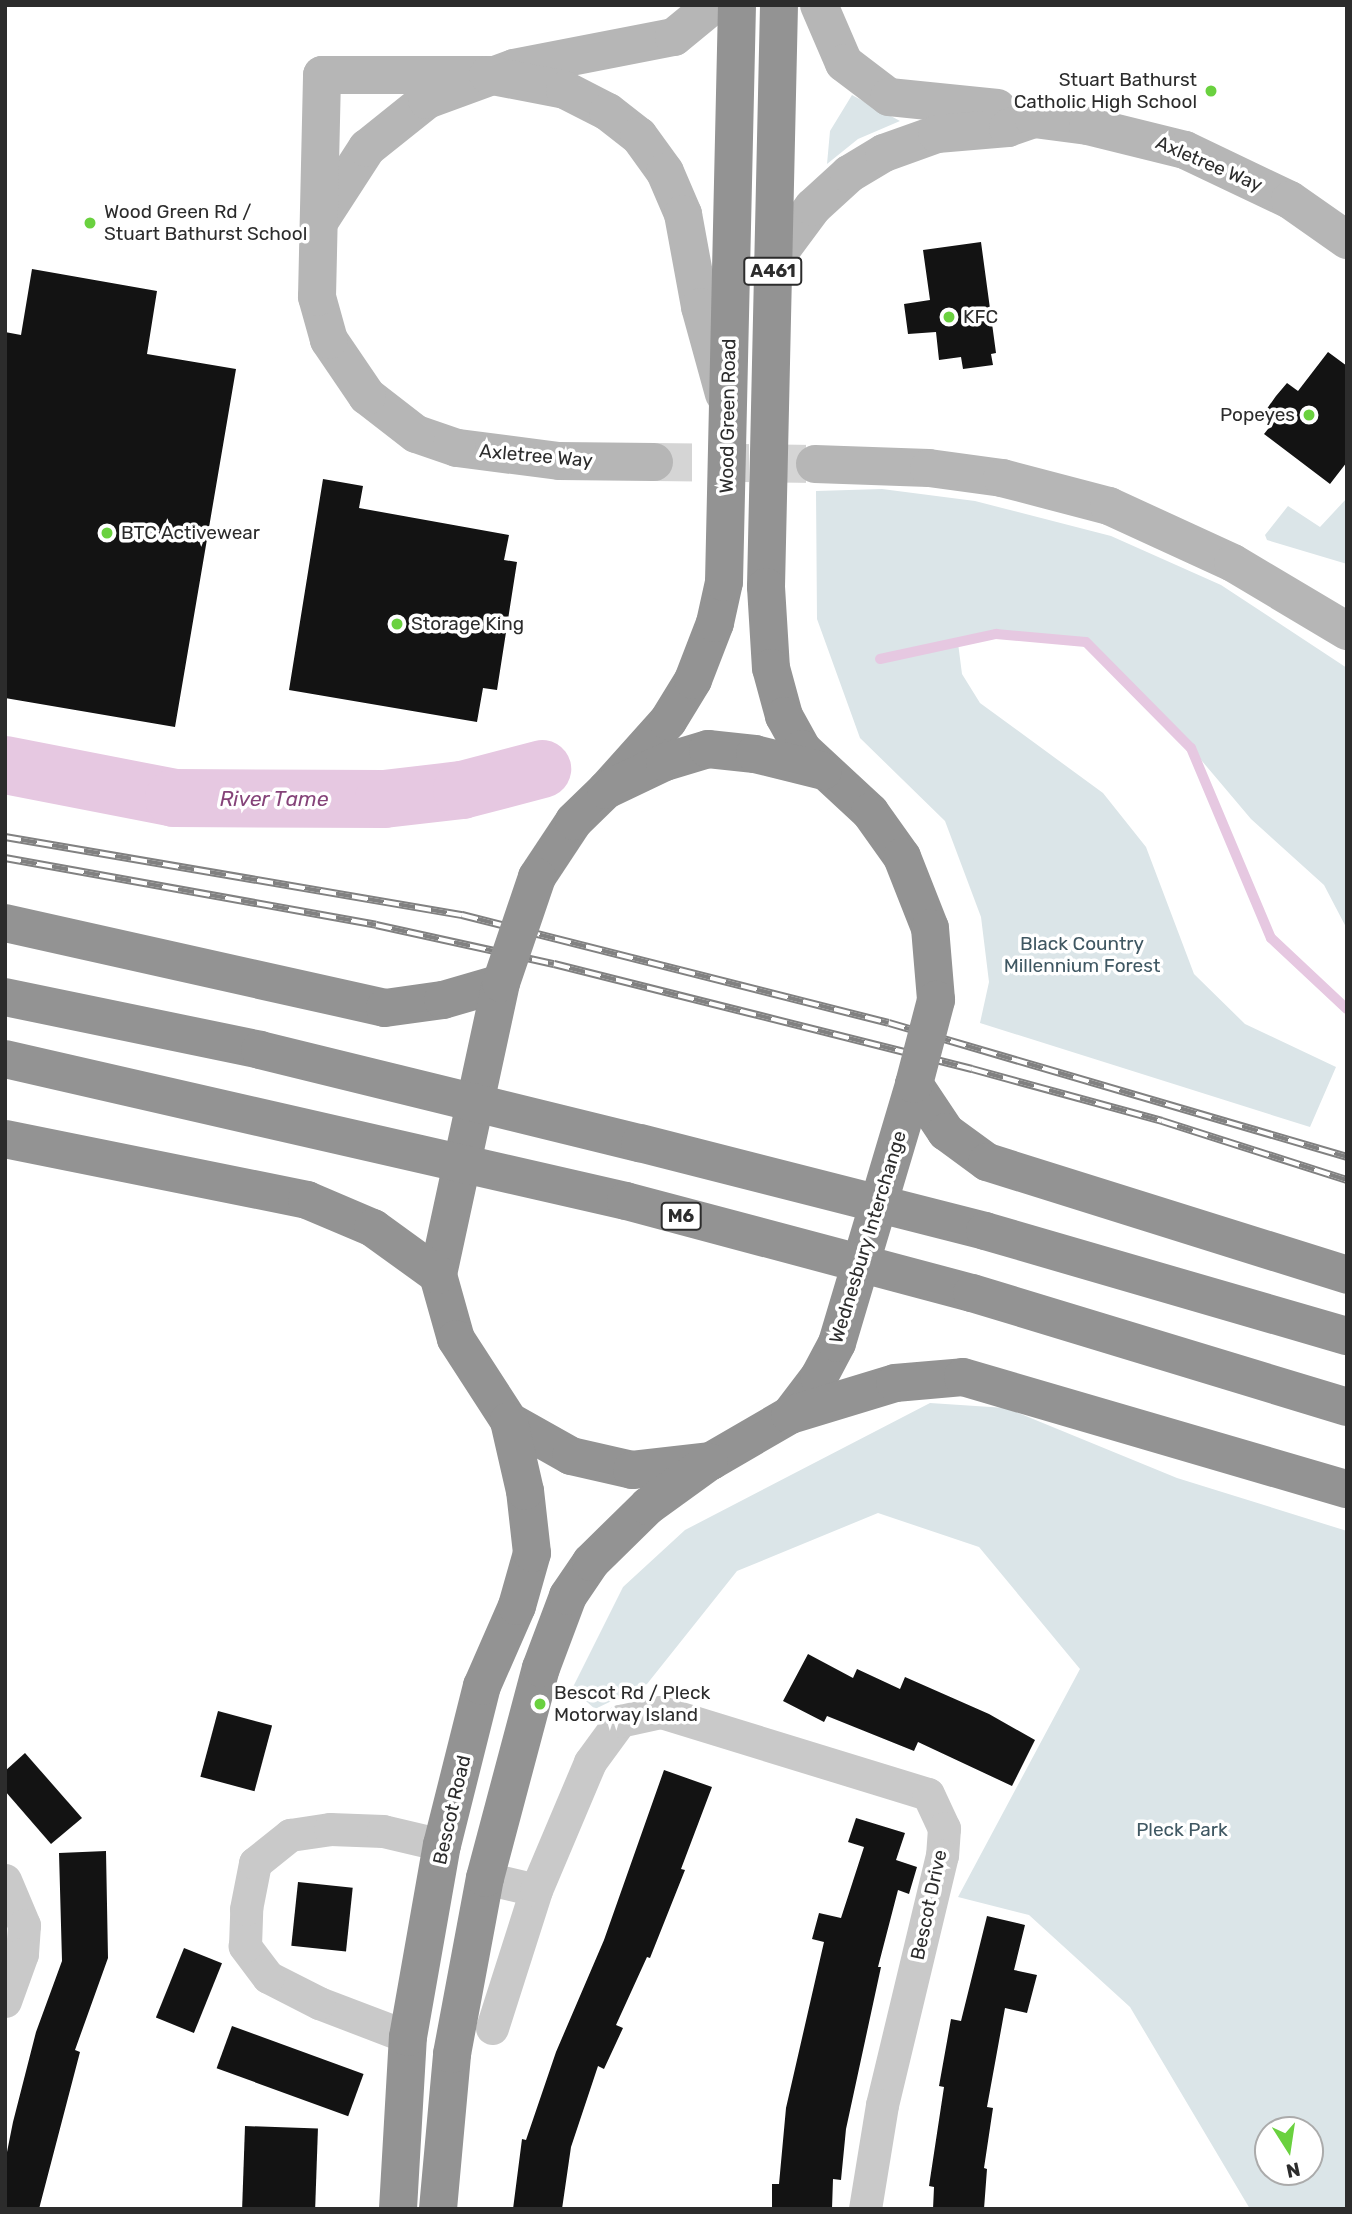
<!DOCTYPE html>
<html>
<head>
<meta charset="utf-8">
<style>
  body { margin:0 }
  #map { position:relative; width:1352px; height:2214px; overflow:hidden; background:#fff; font-family:Rubik,sans-serif }
  div>[style] { position:absolute }
  [style*='--x'] { left:calc(var(--x)*1px); top:calc(var(--y)*1px); width:calc(var(--w)*1px); rotate:calc(var(--a)*1deg) }
  .green>* { inset:0; background:#dbe5e8 }
  .stream>* { height:10px; margin:-5px; padding:0 5px; transform-origin:5px; border-radius:5px; background:#e6c8e1 }
  .river>* { height:58px; margin:-29px; padding:0 29px; transform-origin:29px; border-radius:29px; background:#e6c8e1 }
  .building>* { inset:0; background:#131313; transform-origin:0 0 }
  .secondary-tunnel>* { height:38px; margin-top:-19px; transform-origin:0; background:repeating-linear-gradient(90deg,#d5d5d5 0 38px,transparent 0 57px) }
  .street>* { height:33px; margin:-16.5px; padding:0 16.5px; transform-origin:16.5px; border-radius:16.5px; background:#c9c9c9 }
  .secondary>* { height:38px; margin:-19px; padding:0 19px; transform-origin:19px; border-radius:19px; background:#b6b6b6 }
  .highway>* { height:38px; margin:-19px; padding:0 19px; transform-origin:19px; border-radius:19px; background:#939393 }
  .rail>* { height:8px; margin-top:-4px; transform-origin:0; background:repeating-linear-gradient(90deg,#fff 0 16px,#818181 0 32px); box-sizing:border-box; border-block:2px solid #818181 }
  .highway-bridge>* { height:38px; margin:-19px; padding:0 19px; transform-origin:19px; border-radius:19px; background:#939393 }
  .dots>* { width:19px; height:19px; translate:-50% -50%; box-sizing:border-box; border:4px solid #fff; border-radius:50% }
  span { translate:-50% -50%; white-space:nowrap; text-align:center; line-height:1.15; -webkit-text-stroke:7px #fff; paint-order:stroke }
  .shield-label span { padding:2px 5px; background:#fff; border:2px solid; border-radius:5px; -webkit-text-stroke-width:0 }
  .shield-label { font-size:18px; color:#2c2c2c; font-weight:700 }
  .poi-label { font-size:19px; color:#2c2c2c }
  .right { translate:-100% -50%; text-align:right }
  .left { translate:0 -50%; text-align:left }
  .street-label { font-size:19px; color:#2c2c2c }
  .park-label { font-size:19px; color:#3f5762 }
  .water-label { font-size:21px; color:#854379; font-style:italic }
  .frame { position:absolute; inset:0; border:7px solid #2c2c2c; pointer-events:none }
  .north { position:absolute; left:1254px; top:2116px; width:70px; height:70px; box-sizing:border-box; background:#fff; border:2px solid #ababab; border-radius:50%; rotate:168deg; font-size:19px; font-weight:700; line-height:28px; text-align:center; color:#2c2c2c }
  .north::after { content:''; display:block; margin:auto; width:24px; height:32px; background:#6ad13f; clip-path:polygon(50% 0,100% 100%,50% 72%,0 100%) }
</style>
</head>
<body>
<div id="map">
  <div class="green">
    <i style="clip-path:polygon(852px 95px,900px 121px,858px 139px,827px 164px,830px 131px)"></i>
    <i style="clip-path:polygon(882px 489px,975px 501px,1111px 536px,1221px 585px,1347px 668px,1347px 929px,1324px 885px,1251px 819px,1191px 748px,1086px 643px,996px 634px,958px 643px,962px 674px,980px 703px,1103px 793px,1146px 847px,1194px 974px,1245px 1024px,1336px 1067px,1310px 1127px,980px 1023px,989px 982px,981px 917px,945px 821px,860px 738px,817px 619px,816px 491px)"></i>
    <i style="clip-path:polygon(1347px 498px,1347px 564px,1267px 540px,1265px 535px,1288px 506px,1320px 527px)"></i>
    <i style="clip-path:polygon(evenodd,930px 1403px,1006px 1408px,1177px 1478px,1347px 1531px,1347px 2209px,1250px 2209px,1130px 2007px,1029px 1915px,958px 1897px,1080px 1669px,979px 1547px,878px 1513px,737px 1571px,647px 1684px,595px 1709px,572px 1689px,623px 1587px,685px 1530px,930px 1403px,1268px 2130px,1310px 2130px,1310px 2172px,1268px 2172px,1268px 2130px)"></i>
  </div>
  <div class="stream">
    <i style="--x:880;--y:659;--w:119;--a:-12.2"></i>
    <i style="--x:996;--y:634;--w:90;--a:5.1"></i>
    <i style="--x:1086;--y:642;--w:149;--a:45.3"></i>
    <i style="--x:1191;--y:748;--w:206;--a:67.2"></i>
    <i style="--x:1271;--y:938;--w:104;--a:43.1"></i>
  </div>
  <div class="river">
    <i style="--x:5;--y:765;--w:172;--a:11"></i>
    <i style="--x:174;--y:798;--w:210;--a:0.3"></i>
    <i style="--x:384;--y:799;--w:79;--a:-6.6"></i>
    <i style="--x:462;--y:790;--w:83;--a:-14.7"></i>
  </div>
  <div class="building">
    <i style="clip-path:polygon(981px 242px,996px 353px,991px 354px,993px 365px,963px 369px,961px 357px,939px 360px,936px 332px,908px 334px,904px 304px,930px 300px,923px 250px)"></i>
    <i style="clip-path:polygon(32px 269px,157px 291px,147px 354px,236px 369px,175px 727px,5px 698px,5px 332px,21px 335px)"></i>
    <i style="clip-path:polygon(1328px 352px,1347px 366px,1347px 462px,1330px 484px,1264px 434px,1276px 419px,1266px 410px,1276px 396px,1287px 383px,1298px 391px)"></i>
    <i style="clip-path:polygon(323px 479px,363px 486px,359px 508px,509px 535px,504px 560px,517px 562px,497px 690px,483px 688px,477px 722px,289px 690px)"></i>
    <i style="clip-path:polygon(808px 1654px,853px 1678px,857px 1669px,900px 1689px,905px 1677px,989px 1714px,1035px 1740px,1012px 1786px,918px 1742px,914px 1751px,827px 1716px,824px 1722px,783px 1701px)"></i>
    <i style="left:218px;top:1711px;width:56px;height:68px;rotate:15deg"></i>
    <i style="clip-path:polygon(25px 1753px,82px 1818px,51px 1844px,5px 1791px,5px 1771px)"></i>
    <i style="clip-path:polygon(664px 1770px,712px 1787px,681px 1869px,685px 1870px,650px 1958px,647px 1957px,616px 2025px,623px 2028px,604px 2069px,598px 2066px,571px 2147px,562px 2209px,513px 2209px,522px 2139px,526px 2140px,556px 2052px,604px 1940px)"></i>
    <i style="clip-path:polygon(856px 1818px,905px 1833px,896px 1860px,917px 1867px,909px 1894px,898px 1890px,878px 1967px,881px 1967px,846px 2129px,841px 2180px,833px 2179px,832px 2209px,772px 2209px,772px 2184px,779px 2184px,786px 2108px,824px 1942px,812px 1939px,819px 1913px,841px 1918px,864px 1847px,848px 1842px)"></i>
    <i style="clip-path:polygon(106px 1851px,108px 1958px,75px 2050px,80px 2052px,39px 2209px,5px 2209px,5px 2162px,13px 2122px,36px 2032px,62px 1961px,59px 1853px)"></i>
    <i style="left:298px;top:1882px;width:55px;height:64px;rotate:6deg"></i>
    <i style="clip-path:polygon(987px 1916px,1025px 1925px,1014px 1970px,1037px 1975px,1027px 2013px,1005px 2008px,987px 2107px,993px 2108px,984px 2168px,987px 2169px,984px 2209px,933px 2209px,934px 2187px,929px 2186px,944px 2087px,939px 2086px,951px 2019px,961px 2021px)"></i>
    <i style="left:184px;top:1948px;width:41px;height:75px;rotate:22deg"></i>
    <i style="left:232px;top:2026px;width:140px;height:45px;rotate:20deg"></i>
    <i style="left:245px;top:2126px;width:73px;height:83px;rotate:2deg"></i>
  </div>
  <div class="secondary-tunnel">
    <i style="--x:654;--y:462;--w:161;--a:0.7"></i>
  </div>
  <div class="street">
    <i style="--x:485;--y:1878;--w:52;--a:13.2"></i>
    <i style="--x:5;--y:1880;--w:49;--a:67.1"></i>
    <i style="--x:24;--y:1925;--w:29;--a:94"></i>
    <i style="--x:22;--y:1954;--w:50;--a:109.9"></i>
    <i style="--x:492;--y:2028;--w:145;--a:-72.3"></i>
    <i style="--x:536;--y:1890;--w:139;--a:-67.1"></i>
    <i style="--x:590;--y:1762;--w:51;--a:-53.8"></i>
    <i style="--x:620;--y:1721;--w:42;--a:-12.4"></i>
    <i style="--x:661;--y:1712;--w:279;--a:17.1"></i>
    <i style="--x:928;--y:1794;--w:38;--a:65"></i>
    <i style="--x:944;--y:1828;--w:27;--a:94"></i>
    <i style="--x:942;--y:1855;--w:257;--a:103.5"></i>
    <i style="--x:882;--y:2105;--w:105;--a:99.3"></i>
    <i style="--x:408;--y:2037;--w:95;--a:-159.1"></i>
    <i style="--x:319;--y:2003;--w:57;--a:-153"></i>
    <i style="--x:268;--y:1977;--w:39;--a:-127"></i>
    <i style="--x:245;--y:1946;--w:37;--a:-88"></i>
    <i style="--x:246;--y:1909;--w:47;--a:-78.9"></i>
    <i style="--x:255;--y:1863;--w:45;--a:-38.7"></i>
    <i style="--x:290;--y:1835;--w:40;--a:-8.5"></i>
    <i style="--x:330;--y:1829;--w:53;--a:2.2"></i>
    <i style="--x:383;--y:1831;--w:61;--a:13.3"></i>
  </div>
  <div class="secondary">
    <i style="--x:819;--y:5;--w:63;--a:66.7"></i>
    <i style="--x:844;--y:63;--w:56;--a:37.1"></i>
    <i style="--x:889;--y:97;--w:109;--a:5.8"></i>
    <i style="--x:321;--y:219;--w:85;--a:-57.1"></i>
    <i style="--x:367;--y:148;--w:77;--a:-38.7"></i>
    <i style="--x:427;--y:100;--w:93;--a:-20.2"></i>
    <i style="--x:514;--y:68;--w:163;--a:-11"></i>
    <i style="--x:674;--y:37;--w:50;--a:-39.4"></i>
    <i style="--x:773;--y:261;--w:67;--a:-53.5"></i>
    <i style="--x:813;--y:207;--w:49;--a:-42.5"></i>
    <i style="--x:849;--y:174;--w:41;--a:-31"></i>
    <i style="--x:884;--y:153;--w:56;--a:-19.7"></i>
    <i style="--x:937;--y:134;--w:71;--a:-4.8"></i>
    <i style="--x:1008;--y:128;--w:28;--a:-19"></i>
    <i style="--x:1034;--y:119;--w:54;--a:7.4"></i>
    <i style="--x:1088;--y:126;--w:100;--a:13.9"></i>
    <i style="--x:1185;--y:150;--w:116;--a:25.5"></i>
    <i style="--x:1290;--y:200;--w:70;--a:35.1"></i>
    <i style="--x:654;--y:462;--w:95;--a:-179.4"></i>
    <i style="--x:559;--y:461;--w:103;--a:-172.7"></i>
    <i style="--x:457;--y:448;--w:43;--a:-161.1"></i>
    <i style="--x:416;--y:434;--w:62;--a:-142.2"></i>
    <i style="--x:367;--y:396;--w:68;--a:-124.2"></i>
    <i style="--x:329;--y:340;--w:45;--a:-105.6"></i>
    <i style="--x:317;--y:297;--w:222;--a:-88.7"></i>
    <i style="--x:322;--y:75;--w:166;--a:0"></i>
    <i style="--x:488;--y:75;--w:78;--a:11"></i>
    <i style="--x:565;--y:90;--w:48;--a:27.1"></i>
    <i style="--x:608;--y:112;--w:39;--a:38"></i>
    <i style="--x:639;--y:136;--w:44;--a:54.2"></i>
    <i style="--x:665;--y:172;--w:46;--a:66.8"></i>
    <i style="--x:683;--y:214;--w:95;--a:79.6"></i>
    <i style="--x:700;--y:307;--w:90;--a:74.6"></i>
    <i style="--x:815;--y:464;--w:114;--a:2"></i>
    <i style="--x:929;--y:468;--w:74;--a:7.8"></i>
    <i style="--x:1002;--y:478;--w:111;--a:14.7"></i>
    <i style="--x:1109;--y:506;--w:136;--a:24.7"></i>
    <i style="--x:1233;--y:563;--w:133;--a:30.8"></i>
  </div>
  <div class="highway">
    <i style="--x:779;--y:5;--w:582;--a:91.28"></i>
    <i style="--x:766;--y:587;--w:81;--a:86.5"></i>
    <i style="--x:771;--y:668;--w:50;--a:74.8"></i>
    <i style="--x:784;--y:716;--w:38;--a:61"></i>
    <i style="--x:802;--y:749;--w:93;--a:42.8"></i>
    <i style="--x:870;--y:812;--w:55;--a:54.6"></i>
    <i style="--x:902;--y:857;--w:76;--a:68.5"></i>
    <i style="--x:930;--y:928;--w:72;--a:85.2"></i>
    <i style="--x:606;--y:790;--w:93;--a:-48.1"></i>
    <i style="--x:668;--y:721;--w:48;--a:-58.6"></i>
    <i style="--x:693;--y:680;--w:61;--a:-68.9"></i>
    <i style="--x:715;--y:623;--w:42;--a:-77.6"></i>
    <i style="--x:724;--y:582;--w:577;--a:-88.71"></i>
    <i style="--x:537;--y:877;--w:67;--a:-56.5"></i>
    <i style="--x:574;--y:821;--w:45;--a:-44.1"></i>
    <i style="--x:606;--y:790;--w:65;--a:-25.4"></i>
    <i style="--x:665;--y:762;--w:45;--a:-16.8"></i>
    <i style="--x:708;--y:749;--w:47;--a:6.1"></i>
    <i style="--x:755;--y:754;--w:70;--a:14"></i>
    <i style="--x:5;--y:923;--w:389;--a:12.6"></i>
    <i style="--x:385;--y:1008;--w:59;--a:-7.9"></i>
    <i style="--x:443;--y:1000;--w:60;--a:-16.3"></i>
    <i style="--x:501;--y:983;--w:299;--a:102.2"></i>
    <i style="--x:438;--y:1275;--w:66;--a:74.3"></i>
    <i style="--x:456;--y:1339;--w:98;--a:57.1"></i>
    <i style="--x:509;--y:1421;--w:71;--a:29.4"></i>
    <i style="--x:571;--y:1456;--w:63;--a:12.9"></i>
    <i style="--x:632;--y:1470;--w:80;--a:-6.5"></i>
    <i style="--x:711;--y:1461;--w:91;--a:-30.2"></i>
    <i style="--x:790;--y:1415;--w:48;--a:-52.7"></i>
    <i style="--x:819;--y:1377;--w:38;--a:-62"></i>
    <i style="--x:837;--y:1343;--w:270;--a:-73.4"></i>
    <i style="--x:914;--y:1084;--w:58;--a:56.3"></i>
    <i style="--x:946;--y:1132;--w:51;--a:36.2"></i>
    <i style="--x:987;--y:1162;--w:377;--a:17.4"></i>
    <i style="--x:5;--y:1139;--w:308;--a:11.4"></i>
    <i style="--x:307;--y:1200;--w:72;--a:23"></i>
    <i style="--x:373;--y:1228;--w:80;--a:35.9"></i>
    <i style="--x:790;--y:1415;--w:110;--a:-16.9"></i>
    <i style="--x:895;--y:1383;--w:68;--a:-5"></i>
    <i style="--x:963;--y:1377;--w:400;--a:16.3"></i>
    <i style="--x:398;--y:2209;--w:172;--a:-86.7"></i>
    <i style="--x:408;--y:2037;--w:195;--a:-80"></i>
    <i style="--x:442;--y:1845;--w:164;--a:-75.9"></i>
    <i style="--x:482;--y:1686;--w:87;--a:-66.4"></i>
    <i style="--x:517;--y:1606;--w:55;--a:-74.2"></i>
    <i style="--x:532;--y:1553;--w:62;--a:-96.4"></i>
    <i style="--x:525;--y:1491;--w:72;--a:-102.9"></i>
    <i style="--x:438;--y:2209;--w:156;--a:-84.8"></i>
    <i style="--x:452;--y:2054;--w:179;--a:-79.4"></i>
    <i style="--x:485;--y:1878;--w:217;--a:-75.1"></i>
    <i style="--x:541;--y:1668;--w:77;--a:-69.4"></i>
    <i style="--x:568;--y:1596;--w:41;--a:-55.9"></i>
    <i style="--x:591;--y:1562;--w:80;--a:-44.5"></i>
    <i style="--x:648;--y:1506;--w:75;--a:-35.8"></i>
  </div>
  <div class="rail">
    <i style="--x:5;--y:837;--w:464;--a:9.7"></i>
    <i style="--x:462;--y:915;--w:440;--a:14.2"></i>
    <i style="--x:889;--y:1023;--w:477;--a:16.3"></i>
    <i style="--x:5;--y:858;--w:377;--a:10.2"></i>
    <i style="--x:376;--y:925;--w:182;--a:12.4"></i>
    <i style="--x:554;--y:964;--w:431;--a:14.1"></i>
    <i style="--x:972;--y:1069;--w:197;--a:15.3"></i>
    <i style="--x:1162;--y:1121;--w:194;--a:17.7"></i>
  </div>
  <div class="highway-bridge">
    <i style="--x:501;--y:983;--w:112;--a:-71.2"></i>
    <i style="--x:5;--y:997;--w:260;--a:11.7"></i>
    <i style="--x:260;--y:1050;--w:391;--a:13.8"></i>
    <i style="--x:640;--y:1143;--w:356;--a:14.3"></i>
    <i style="--x:985;--y:1231;--w:377;--a:16.2"></i>
    <i style="--x:5;--y:1059;--w:637;--a:12.88"></i>
    <i style="--x:626;--y:1201;--w:358;--a:14.9"></i>
    <i style="--x:972;--y:1293;--w:392;--a:16.9"></i>
    <i style="--x:914;--y:1084;--w:87;--a:-75.3"></i>
  </div>
  <div class="dots">
    <i style="left:1211px;top:91px;background:#6ad13f"></i>
    <i style="left:90px;top:223px;background:#6ad13f"></i>
    <i style="left:949px;top:317px;background:#6ad13f"></i>
    <i style="left:1309px;top:415px;background:#6ad13f"></i>
    <i style="left:107px;top:533px;background:#6ad13f"></i>
    <i style="left:397px;top:624px;background:#6ad13f"></i>
    <i style="left:540px;top:1704px;background:#6ad13f"></i>
  </div>
  <div class="shield-label">
    <span style="left:773px;top:271px">A461</span>
    <span style="left:681px;top:1216px">M6</span>
  </div>
  <div class="poi-label">
    <span class="right" style="left:1197px;top:91px">Stuart Bathurst<br>Catholic High School</span>
    <span class="left" style="left:104px;top:223px">Wood Green Rd /<br>Stuart Bathurst School</span>
    <span class="left" style="left:963px;top:317px">KFC</span>
    <span class="right" style="left:1295px;top:415px">Popeyes</span>
    <span class="left" style="left:121px;top:533px">BTC Activewear</span>
    <span class="left" style="left:411px;top:624px">Storage King</span>
    <span class="left" style="left:554px;top:1704px">Bescot Rd / Pleck<br>Motorway Island</span>
  </div>
  <div class="street-label">
    <span style="left:1209px;top:164px;rotate:23deg">Axletree Way</span>
    <span style="left:728px;top:416px;rotate:-89deg">Wood Green Road</span>
    <span style="left:536px;top:456px;rotate:5deg">Axletree Way</span>
    <span style="left:868px;top:1237px;rotate:-73deg">Wednesbury Interchange</span>
    <span style="left:452px;top:1810px;rotate:-77deg">Bescot Road</span>
    <span style="left:929px;top:1905px;rotate:-78deg">Bescot Drive</span>
  </div>
  <div class="park-label">
    <span style="left:1082px;top:955px">Black Country<br>Millennium Forest</span>
    <span style="left:1182px;top:1830px">Pleck Park</span>
  </div>
  <div class="water-label">
    <span style="left:274px;top:799px">River Tame</span>
  </div>
  <div class="frame"></div>
  <div class="north">N</div>
</div>
</body>
</html>
